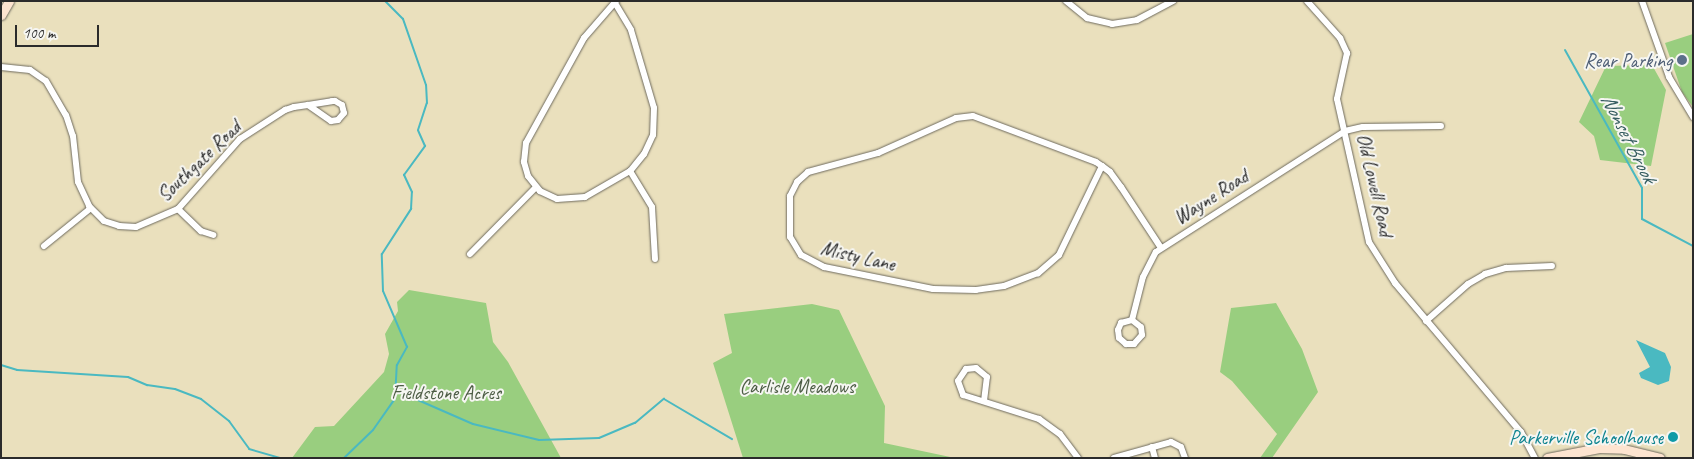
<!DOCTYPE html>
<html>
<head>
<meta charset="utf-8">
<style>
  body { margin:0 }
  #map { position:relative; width:1694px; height:459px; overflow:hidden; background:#eae0bd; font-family:Caveat,sans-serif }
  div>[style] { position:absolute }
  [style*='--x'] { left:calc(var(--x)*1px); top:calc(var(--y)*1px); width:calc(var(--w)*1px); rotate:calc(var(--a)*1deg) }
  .green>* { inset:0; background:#99ce7f }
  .water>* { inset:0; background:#4ab9c1 }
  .stream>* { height:2px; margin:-1px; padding:0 1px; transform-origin:1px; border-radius:1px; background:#4ab9c1 }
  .roads { filter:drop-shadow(0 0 1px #6e6a5e) drop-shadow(0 0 1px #6e6a5e) }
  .street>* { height:6px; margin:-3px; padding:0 3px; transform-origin:3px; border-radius:3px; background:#fff }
  .secondary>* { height:9px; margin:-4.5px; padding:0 4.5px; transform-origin:4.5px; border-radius:4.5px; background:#fde4d0 }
  .dots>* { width:14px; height:14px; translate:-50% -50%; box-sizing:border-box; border:2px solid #f6f6f2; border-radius:50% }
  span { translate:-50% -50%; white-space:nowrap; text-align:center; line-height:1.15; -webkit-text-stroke:4px #f6f6f2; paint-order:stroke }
  .service-label { font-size:20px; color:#4e5e75 }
  .right { translate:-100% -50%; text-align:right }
  .street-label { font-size:20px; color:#2b2b2b }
  .park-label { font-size:20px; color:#4c5c44 }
  .culture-label { font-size:20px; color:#0d838f }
  .water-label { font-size:21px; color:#365d60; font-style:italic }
  .frame { position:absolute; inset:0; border:2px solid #2b2b2b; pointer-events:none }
  .scale { position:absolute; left:15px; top:25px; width:84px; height:22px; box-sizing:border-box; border:2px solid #2b2b2b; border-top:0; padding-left:6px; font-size:15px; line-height:18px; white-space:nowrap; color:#2b2b2b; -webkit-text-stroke:4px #f6f6f2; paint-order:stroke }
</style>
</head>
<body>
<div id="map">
  <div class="green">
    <i style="clip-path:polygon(1693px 34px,1693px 107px,1682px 92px,1665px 43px)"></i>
    <i style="clip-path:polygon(1652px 65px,1666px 90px,1651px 166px,1600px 160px,1594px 136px,1579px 122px,1606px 66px)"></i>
    <i style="clip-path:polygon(409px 290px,486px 303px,493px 342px,508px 362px,561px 458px,292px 458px,315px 427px,334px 426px,384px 372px,389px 354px,385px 334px,398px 311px,397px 302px)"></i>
    <i style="clip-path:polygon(1276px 303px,1302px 349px,1318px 392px,1272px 458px,1260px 458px,1277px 434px,1232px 381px,1220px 372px,1231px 308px)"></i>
    <i style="clip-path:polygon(812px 304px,839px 310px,885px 406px,884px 443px,955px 458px,743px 458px,713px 363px,732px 353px,724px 314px)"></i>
  </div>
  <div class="water">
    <i style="clip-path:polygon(1636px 340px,1665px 353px,1671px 367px,1669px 381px,1658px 385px,1641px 378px,1639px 373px,1650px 367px)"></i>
  </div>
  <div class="stream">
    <i style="--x:1565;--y:50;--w:158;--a:60.8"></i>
    <i style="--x:1642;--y:188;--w:31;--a:90"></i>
    <i style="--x:1642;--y:219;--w:58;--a:27.9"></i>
    <i style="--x:1;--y:365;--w:17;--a:17"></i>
    <i style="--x:17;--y:370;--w:111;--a:3.6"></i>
    <i style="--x:128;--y:377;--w:21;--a:23"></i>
    <i style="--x:147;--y:385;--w:28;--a:8"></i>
    <i style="--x:175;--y:389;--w:28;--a:21"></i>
    <i style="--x:201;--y:399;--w:36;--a:38"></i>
    <i style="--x:229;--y:421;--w:34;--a:54"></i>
    <i style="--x:249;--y:449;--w:33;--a:16"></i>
    <i style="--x:395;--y:390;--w:85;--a:23.6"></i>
    <i style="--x:473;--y:424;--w:68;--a:13.6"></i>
    <i style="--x:539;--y:440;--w:60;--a:-1.9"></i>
    <i style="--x:599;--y:438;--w:39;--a:-23"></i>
    <i style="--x:635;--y:423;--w:38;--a:-40"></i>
    <i style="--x:664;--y:399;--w:79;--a:30.5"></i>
    <i style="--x:344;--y:458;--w:40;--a:-44"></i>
    <i style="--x:373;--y:430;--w:38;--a:-55"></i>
    <i style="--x:395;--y:399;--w:34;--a:-87"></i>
    <i style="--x:397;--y:365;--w:21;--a:-61"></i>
    <i style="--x:407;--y:347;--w:61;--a:-113.2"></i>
    <i style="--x:383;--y:291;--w:37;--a:-92"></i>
    <i style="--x:382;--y:254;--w:54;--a:-57.2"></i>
    <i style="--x:411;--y:209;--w:17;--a:-87"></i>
    <i style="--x:412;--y:192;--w:19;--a:-115"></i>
    <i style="--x:404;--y:175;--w:36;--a:-54"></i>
    <i style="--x:425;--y:146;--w:17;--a:-114"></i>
    <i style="--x:418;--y:130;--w:28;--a:-72"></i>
    <i style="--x:427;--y:103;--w:18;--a:-93"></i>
    <i style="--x:426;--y:85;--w:70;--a:-109.2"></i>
    <i style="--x:403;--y:19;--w:25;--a:-135"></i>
  </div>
  <div class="roads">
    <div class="street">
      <i style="--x:1066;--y:1;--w:27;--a:39"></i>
      <i style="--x:1087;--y:18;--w:26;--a:13"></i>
      <i style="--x:1112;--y:24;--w:25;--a:-9"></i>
      <i style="--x:1137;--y:20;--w:41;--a:-27.8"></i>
      <i style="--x:1307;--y:1;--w:50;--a:48.3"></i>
      <i style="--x:1340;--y:38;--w:17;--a:65"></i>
      <i style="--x:1347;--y:53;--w:47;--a:102.3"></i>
      <i style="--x:1337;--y:99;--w:147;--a:77.4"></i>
      <i style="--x:1369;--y:242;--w:49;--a:57.6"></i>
      <i style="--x:1395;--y:283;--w:195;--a:49.8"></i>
      <i style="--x:1521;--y:432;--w:30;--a:62"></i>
      <i style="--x:1642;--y:1;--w:81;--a:70.4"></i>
      <i style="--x:1669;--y:77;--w:47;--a:59"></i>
      <i style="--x:615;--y:3;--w:31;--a:59"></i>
      <i style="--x:631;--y:30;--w:81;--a:73.6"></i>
      <i style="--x:654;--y:108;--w:27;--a:92"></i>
      <i style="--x:653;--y:135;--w:21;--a:115"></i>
      <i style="--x:644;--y:154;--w:22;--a:129"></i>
      <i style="--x:630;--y:171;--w:52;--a:150"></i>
      <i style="--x:585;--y:197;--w:28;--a:176"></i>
      <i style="--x:557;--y:199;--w:19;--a:-155"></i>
      <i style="--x:540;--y:191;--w:19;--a:-129"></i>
      <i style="--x:528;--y:176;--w:15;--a:-106"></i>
      <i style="--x:524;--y:162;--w:19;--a:-84"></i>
      <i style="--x:526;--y:143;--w:120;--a:-61.1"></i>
      <i style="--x:584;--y:38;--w:49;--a:-49.1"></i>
      <i style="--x:1;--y:67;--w:29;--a:6"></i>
      <i style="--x:30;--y:70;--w:19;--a:35"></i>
      <i style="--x:46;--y:81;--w:39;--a:60"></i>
      <i style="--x:66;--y:115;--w:22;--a:72"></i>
      <i style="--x:73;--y:136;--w:46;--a:83.8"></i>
      <i style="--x:78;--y:182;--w:26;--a:65"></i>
      <i style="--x:89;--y:206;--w:21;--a:45"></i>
      <i style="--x:104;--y:221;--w:16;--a:18"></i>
      <i style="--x:119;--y:226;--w:17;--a:3"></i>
      <i style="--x:136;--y:227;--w:46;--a:-23.2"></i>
      <i style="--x:178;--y:209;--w:94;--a:-48.5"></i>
      <i style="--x:240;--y:139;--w:54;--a:-32.8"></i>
      <i style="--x:285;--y:110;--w:9;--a:-18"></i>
      <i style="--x:294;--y:107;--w:14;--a:-8"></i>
      <i style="--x:308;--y:105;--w:24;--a:-9"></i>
      <i style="--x:332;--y:101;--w:3;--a:0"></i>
      <i style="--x:335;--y:101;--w:8;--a:30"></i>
      <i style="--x:342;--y:105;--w:8;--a:76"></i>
      <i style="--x:344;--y:113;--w:9;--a:131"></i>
      <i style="--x:338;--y:120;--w:7;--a:172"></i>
      <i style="--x:331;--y:121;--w:28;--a:-145"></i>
      <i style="--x:1102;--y:166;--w:99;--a:115.8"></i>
      <i style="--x:1059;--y:255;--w:28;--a:139"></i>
      <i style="--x:1038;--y:273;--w:36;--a:159"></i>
      <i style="--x:1004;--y:286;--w:28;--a:172"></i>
      <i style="--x:976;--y:290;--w:43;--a:-178.7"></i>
      <i style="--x:933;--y:289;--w:111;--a:-168.6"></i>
      <i style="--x:824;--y:267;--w:26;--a:-152"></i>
      <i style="--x:801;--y:255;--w:21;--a:-121"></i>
      <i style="--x:790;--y:237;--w:41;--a:-90"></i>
      <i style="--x:790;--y:196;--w:16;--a:-63"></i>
      <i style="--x:797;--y:182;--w:15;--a:-42"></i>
      <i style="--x:808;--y:172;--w:73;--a:-15.2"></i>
      <i style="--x:878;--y:153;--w:85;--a:-24.2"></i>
      <i style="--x:956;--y:118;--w:17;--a:-7"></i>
      <i style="--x:973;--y:116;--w:131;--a:20.5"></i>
      <i style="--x:1096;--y:162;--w:7;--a:34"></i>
      <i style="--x:1102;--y:166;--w:10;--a:37"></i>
      <i style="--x:1110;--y:172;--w:19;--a:54"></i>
      <i style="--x:1121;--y:187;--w:73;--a:56.7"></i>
      <i style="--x:630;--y:171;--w:42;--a:58.6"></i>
      <i style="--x:652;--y:207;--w:52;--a:86.7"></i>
      <i style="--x:178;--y:209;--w:32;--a:44"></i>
      <i style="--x:201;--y:231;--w:13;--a:18"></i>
      <i style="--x:44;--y:246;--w:60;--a:-39"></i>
      <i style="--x:470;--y:254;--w:94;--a:-45.4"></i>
      <i style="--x:1132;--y:320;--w:11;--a:38"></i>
      <i style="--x:1141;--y:327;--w:8;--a:83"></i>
      <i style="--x:1142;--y:335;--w:12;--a:132"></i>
      <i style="--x:1134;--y:344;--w:8;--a:180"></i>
      <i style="--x:1126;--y:344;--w:9;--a:-139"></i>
      <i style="--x:1119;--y:338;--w:8;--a:-97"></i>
      <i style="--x:1118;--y:330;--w:8;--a:-67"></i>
      <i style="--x:1121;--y:323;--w:11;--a:-15"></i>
      <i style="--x:1132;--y:320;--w:44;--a:-75.7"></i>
      <i style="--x:1143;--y:277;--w:28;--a:-63"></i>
      <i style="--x:1156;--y:252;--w:224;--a:-32.6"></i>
      <i style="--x:1345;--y:131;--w:18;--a:-13"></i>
      <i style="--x:1363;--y:127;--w:78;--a:-0.7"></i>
      <i style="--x:1426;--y:321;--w:56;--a:-41.4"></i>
      <i style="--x:1468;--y:284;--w:20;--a:-30"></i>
      <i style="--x:1485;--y:274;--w:22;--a:-16"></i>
      <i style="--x:1506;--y:268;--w:46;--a:-2.5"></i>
      <i style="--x:984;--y:401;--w:24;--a:-83"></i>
      <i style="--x:987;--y:377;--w:14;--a:-141"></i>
      <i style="--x:976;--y:368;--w:10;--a:174"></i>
      <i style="--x:966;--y:369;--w:14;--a:124"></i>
      <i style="--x:958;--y:381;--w:15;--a:70"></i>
      <i style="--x:963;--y:395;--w:80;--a:17.5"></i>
      <i style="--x:1039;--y:419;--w:26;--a:36"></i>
      <i style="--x:1060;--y:434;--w:30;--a:53"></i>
      <i style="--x:1152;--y:447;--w:11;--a:75"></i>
      <i style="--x:1114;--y:458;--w:59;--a:-15.7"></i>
      <i style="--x:1171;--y:442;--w:11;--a:27"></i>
      <i style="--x:1181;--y:447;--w:12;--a:70"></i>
    </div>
    <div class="secondary">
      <i style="--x:1;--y:15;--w:16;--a:-60"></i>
      <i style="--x:1547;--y:458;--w:53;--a:-10.9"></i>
      <i style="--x:1599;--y:448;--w:25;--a:2"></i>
      <i style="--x:1624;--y:449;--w:37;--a:14"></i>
    </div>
  </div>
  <div class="dots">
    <i style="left:1682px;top:60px;background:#5c6f8a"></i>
    <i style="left:1673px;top:437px;background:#0f9aa8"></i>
  </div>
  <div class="service-label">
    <span class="right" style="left:1672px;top:60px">Rear Parking</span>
  </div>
  <div class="street-label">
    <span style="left:199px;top:161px;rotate:-44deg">Southgate Road</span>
    <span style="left:1375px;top:185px;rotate:77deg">Old Lowell Road</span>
    <span style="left:1211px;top:197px;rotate:-33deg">Wayne Road</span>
    <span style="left:858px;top:256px;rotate:13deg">Misty Lane</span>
  </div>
  <div class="park-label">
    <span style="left:797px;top:386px">Carlisle Meadows</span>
    <span style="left:446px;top:392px">Fieldstone Acres</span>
  </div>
  <div class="culture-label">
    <span class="right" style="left:1663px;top:437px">Parkerville Schoolhouse</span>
  </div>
  <div class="water-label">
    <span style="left:1629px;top:138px;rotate:63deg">Nonset Brook</span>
  </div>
  <div class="frame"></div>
  <div class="scale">100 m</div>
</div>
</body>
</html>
